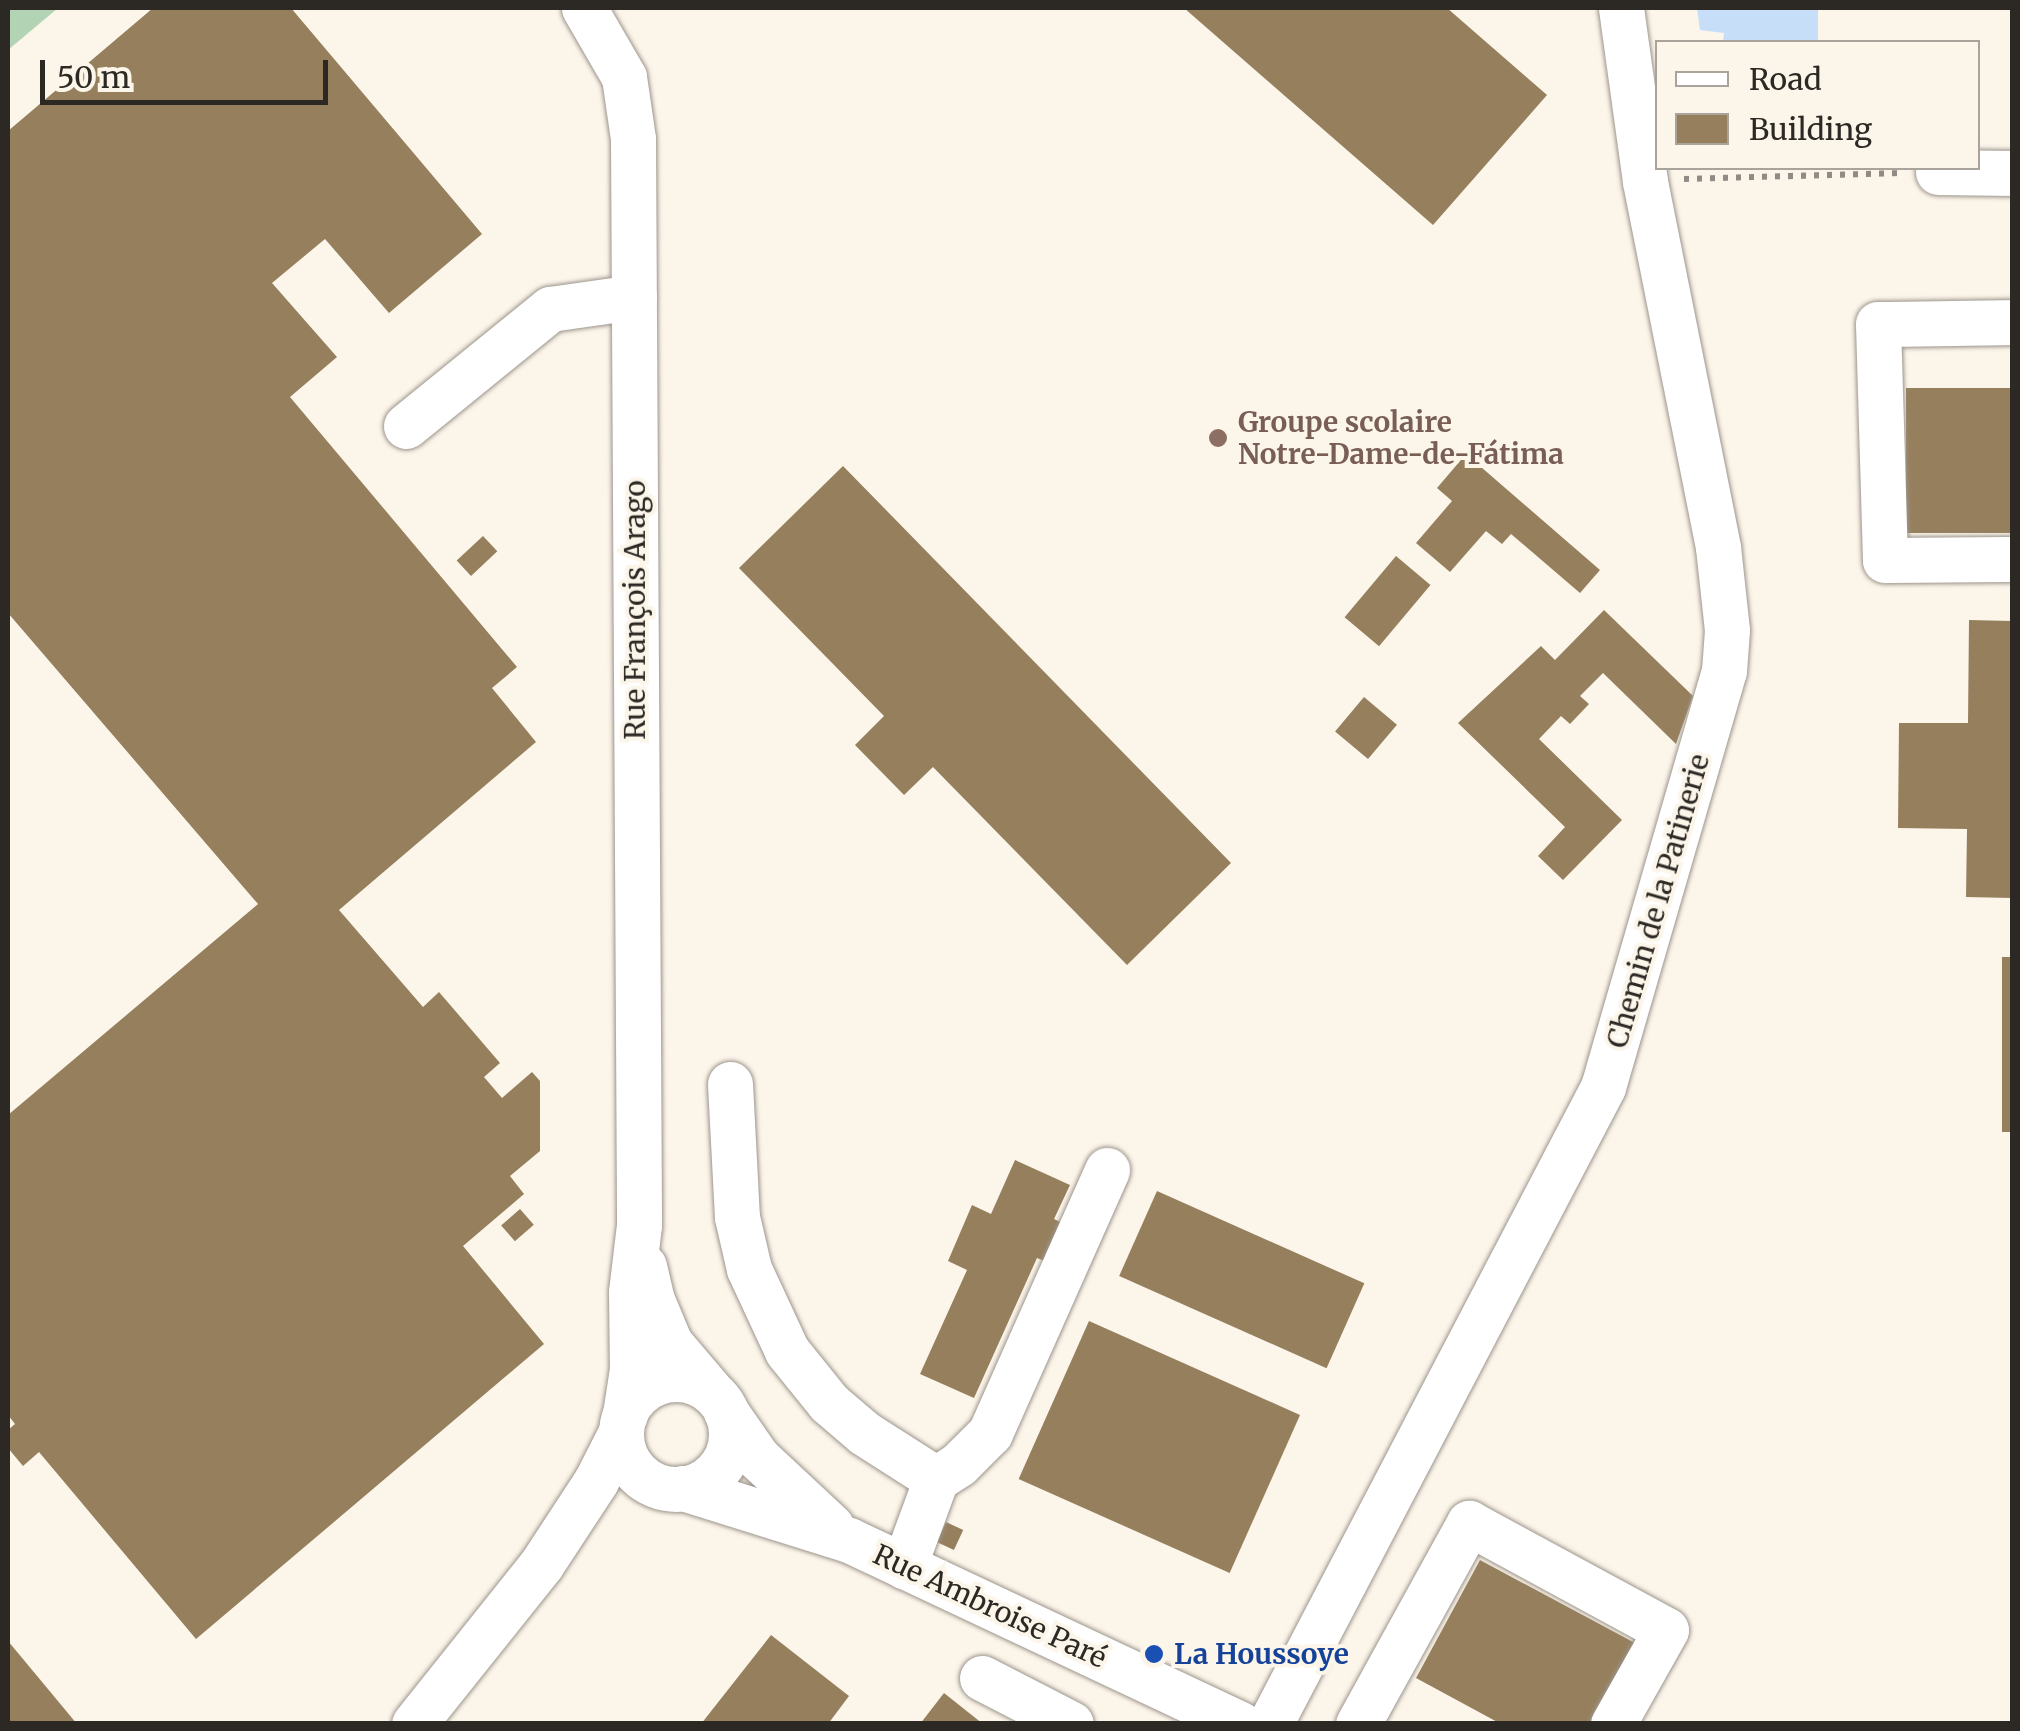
<!DOCTYPE html>
<html>
<head>
<meta charset="utf-8">
<style>
  body { margin:0 }
  #map { position:relative; width:2020px; height:1731px; overflow:hidden; background:#fcf5ea; font-family:Merriweather,serif }
  div>[style] { position:absolute }
  [style*='--x'] { left:calc(var(--x)*1px); top:calc(var(--y)*1px); width:calc(var(--w)*1px); rotate:calc(var(--a)*1deg) }
  .green>* { inset:0; background:#b3d3b5 }
  .water>* { inset:0; background:#c7def9 }
  .building>* { inset:0; background:#967f5d; transform-origin:0 0 }
  .path>* { height:6px; margin-top:-3px; transform-origin:0; background:repeating-linear-gradient(90deg,#908b84 0 5px,transparent 0 13px) }
  .roads { filter:drop-shadow(0 0 2px #9c958c) drop-shadow(0 0 2px #9c958c) }
  .minor>* { height:45px; margin:-22.5px; padding:0 22.5px; transform-origin:22.5px; border-radius:22.5px; background:#fff }
  .minor>.ring { margin:-22.5px; padding:0; box-sizing:content-box; background:none; border:45px solid #fff; border-radius:50% }
  .dots>* { width:28px; height:28px; translate:-50% -50%; box-sizing:border-box; border:5px solid #fcf5ea; border-radius:50% }
  span { translate:-50% -50%; white-space:nowrap; text-align:center; line-height:1.15; -webkit-text-stroke:8px #fcf5ea; paint-order:stroke }
  .education-label { font-size:28px; color:#785e54; font-weight:700 }
  .left { translate:0 -50%; text-align:left }
  .street-label { font-size:28px; color:#2c2925 }
  .transit-label { font-size:28px; color:#164399; font-weight:700 }
  .frame { position:absolute; inset:0; border:10px solid #2c2925; pointer-events:none }
  .legend { position:absolute; left:1655px; top:40px; width:325px; height:130px; box-sizing:border-box; background:#fcf5ea; border:2px solid #a9a39b; margin:0; padding:12px 18px; list-style:none; font-size:30px; color:#2c2925 }
  .legend li { display:flex; align-items:center; gap:20px; height:50px }
  .legend b { width:50px; border:2px solid #a9a39b }
  .scale { position:absolute; left:40px; top:60px; width:288px; height:45px; box-sizing:border-box; border:5px solid #2c2925; border-top:0; padding-left:12px; font-size:30px; line-height:35px; white-space:nowrap; color:#2c2925; -webkit-text-stroke:8px #fcf5ea; paint-order:stroke }
</style>
</head>
<body>
<div id="map">
  <div class="green">
    <i style="clip-path:polygon(8px 8px,58px 8px,8px 50px)"></i>
  </div>
  <div class="water">
    <i style="clip-path:polygon(1697px 8px,1818px 8px,1818px 42px,1723px 42px,1724px 33px,1700px 30px)"></i>
  </div>
  <div class="building">
    <i style="clip-path:polygon(153px 8px,291px 8px,482px 234px,389px 313px,325px 239px,272px 283px,337px 357px,290px 397px,517px 667px,492px 688px,536px 742px,339px 910px,423px 1007px,439px 992px,500px 1063px,484px 1077px,502px 1098px,532px 1072px,540px 1081px,540px 1151px,510px 1176px,524px 1194px,463px 1246px,544px 1344px,196px 1639px,39px 1452px,23px 1466px,8px 1448px,8px 1430px,15px 1424px,8px 1415px,8px 1115px,258px 904px,8px 613px,8px 131px)"></i>
    <i style="clip-path:polygon(1184px 8px,1447px 8px,1547px 95px,1433px 225px)"></i>
    <i style="left:2012px;top:388px;width:145px;height:106px;rotate:90deg"></i>
    <i style="clip-path:polygon(1466px 454px,1600px 570px,1580px 593px,1511px 534px,1502px 544px,1486px 531px,1450px 572px,1416px 543px,1452px 501px,1437px 488px)"></i>
    <i style="clip-path:polygon(843px 466px,1231px 863px,1127px 965px,933px 767px,904px 795px,855px 745px,884px 716px,739px 568px)"></i>
    <i style="left:483px;top:536px;width:21px;height:36px;rotate:47deg"></i>
    <i style="left:1396px;top:556px;width:45px;height:80px;rotate:40deg"></i>
    <i style="clip-path:polygon(1604px 610px,1693px 696px,1676px 744px,1603px 673px,1580px 696px,1589px 704px,1570px 724px,1561px 716px,1539px 739px,1622px 820px,1563px 880px,1538px 856px,1565px 827px,1458px 723px,1541px 646px,1555px 660px)"></i>
    <i style="clip-path:polygon(1969px 620px,2012px 621px,2012px 898px,1966px 897px,1967px 829px,1898px 828px,1899px 723px,1968px 723px)"></i>
    <i style="left:1364px;top:697px;width:43px;height:45px;rotate:40deg"></i>
    <i style="left:2002px;top:957px;width:10px;height:175px"></i>
    <i style="clip-path:polygon(1015px 1160px,1070px 1185px,1054px 1219px,1069px 1226px,1052px 1264px,1037px 1258px,974px 1398px,920px 1374px,967px 1270px,948px 1261px,972px 1205px,991px 1214px)"></i>
    <i style="left:1157px;top:1191px;width:227px;height:93px;rotate:24deg"></i>
    <i style="left:520px;top:1209px;width:21px;height:25px;rotate:49deg"></i>
    <i style="left:1089px;top:1321px;width:231px;height:173px;rotate:24deg"></i>
    <i style="left:946px;top:1522px;width:19px;height:22px;rotate:25deg"></i>
    <i style="clip-path:polygon(1480px 1560px,1635px 1643px,1592px 1724px,1501px 1724px,1416px 1678px)"></i>
    <i style="clip-path:polygon(771px 1635px,849px 1696px,828px 1724px,701px 1724px)"></i>
    <i style="clip-path:polygon(8px 1641px,77px 1724px,8px 1724px)"></i>
    <i style="clip-path:polygon(944px 1693px,983px 1724px,920px 1724px)"></i>
  </div>
  <div class="path">
    <i style="--x:1684;--y:179;--w:218;--a:-1.6"></i>
  </div>
  <div class="roads">
    <div class="minor">
      <i style="--x:584;--y:8;--w:80;--a:59.9"></i>
      <i style="--x:624;--y:77;--w:63;--a:81.7"></i>
      <i style="--x:633;--y:139;--w:1086;--a:89.68"></i>
      <i style="--x:639;--y:1225;--w:67;--a:96.8"></i>
      <i style="--x:631;--y:1292;--w:77;--a:89.3"></i>
      <i style="--x:632;--y:1369;--w:46;--a:98.8"></i>
      <i style="--x:1938;--y:172;--w:74;--a:0.8"></i>
      <i style="--x:2012;--y:322;--w:134;--a:179.1"></i>
      <i style="--x:1878;--y:324;--w:236;--a:88.3"></i>
      <i style="--x:1885;--y:560;--w:127;--a:-0.5"></i>
      <i style="--x:406;--y:426;--w:186;--a:-39.1"></i>
      <i style="--x:550;--y:309;--w:85;--a:-8.1"></i>
      <i style="--x:730;--y:1084;--w:133;--a:87"></i>
      <i style="--x:737;--y:1217;--w:53;--a:77"></i>
      <i style="--x:749;--y:1269;--w:90;--a:65.1"></i>
      <i style="--x:787;--y:1351;--w:67;--a:51.1"></i>
      <i style="--x:829;--y:1403;--w:46;--a:40.6"></i>
      <i style="--x:864;--y:1433;--w:85;--a:32.6"></i>
      <i style="--x:936;--y:1479;--w:93;--a:110.2"></i>
      <i style="--x:644;--y:1266;--w:35;--a:77"></i>
      <i style="--x:652;--y:1300;--w:47;--a:67.3"></i>
      <i style="--x:670;--y:1343;--w:62;--a:49.6"></i>
      <i class="ring" style="left:621px;top:1379px;width:65px;height:65px"></i>
      <i style="--x:726;--y:1412;--w:56;--a:55.2"></i>
      <i style="--x:758;--y:1458;--w:100;--a:43"></i>
      <i style="--x:936;--y:1479;--w:27;--a:-33"></i>
      <i style="--x:959;--y:1464;--w:44;--a:-45"></i>
      <i style="--x:990;--y:1433;--w:288;--a:-66"></i>
      <i style="--x:683;--y:1488;--w:174;--a:17.4"></i>
      <i style="--x:849;--y:1540;--w:432;--a:25.2"></i>
      <i style="--x:982;--y:1678;--w:100;--a:27.3"></i>
      <i style="--x:414;--y:1724;--w:203;--a:-51.4"></i>
      <i style="--x:541;--y:1565;--w:100;--a:-56.8"></i>
      <i style="--x:596;--y:1481;--w:55;--a:-63"></i>
      <i style="--x:1270;--y:1724;--w:719;--a:-62.4"></i>
      <i style="--x:1603;--y:1087;--w:433;--a:-73.8"></i>
      <i style="--x:1724;--y:671;--w:41;--a:-85.8"></i>
      <i style="--x:1727;--y:630;--w:83;--a:-96.2"></i>
      <i style="--x:1718;--y:547;--w:373;--a:-101.3"></i>
      <i style="--x:1645;--y:181;--w:175;--a:-97.9"></i>
      <i style="--x:1358;--y:1724;--w:230;--a:-61.1"></i>
      <i style="--x:1469;--y:1523;--w:224;--a:28.5"></i>
      <i style="--x:1666;--y:1630;--w:108;--a:119.4"></i>
    </div>
  </div>
  <div class="dots">
    <i style="left:1218px;top:438px;background:#8d6e63"></i>
    <i style="left:1154px;top:1654px;background:#1a4fb4"></i>
  </div>
  <div class="education-label">
    <span class="left" style="left:1238px;top:438px">Groupe scolaire<br>Notre-Dame-de-Fátima</span>
  </div>
  <div class="street-label">
    <span style="left:635px;top:610px;rotate:-90deg">Rue François Arago</span>
    <span style="left:1658px;top:901px;rotate:-74deg">Chemin de la Patinerie</span>
    <span style="left:990px;top:1606px;rotate:25deg">Rue Ambroise Paré</span>
  </div>
  <div class="transit-label">
    <span class="left" style="left:1174px;top:1654px">La Houssoye</span>
  </div>
  <div class="frame"></div>
  <ul class="legend">
  <li><b style="height:12px;background:#fff"></b>Road</li>
  <li><b style="height:28px;background:#967f5d"></b>Building</li>
  </ul>
  <div class="scale">50 m</div>
</div>
</body>
</html>
